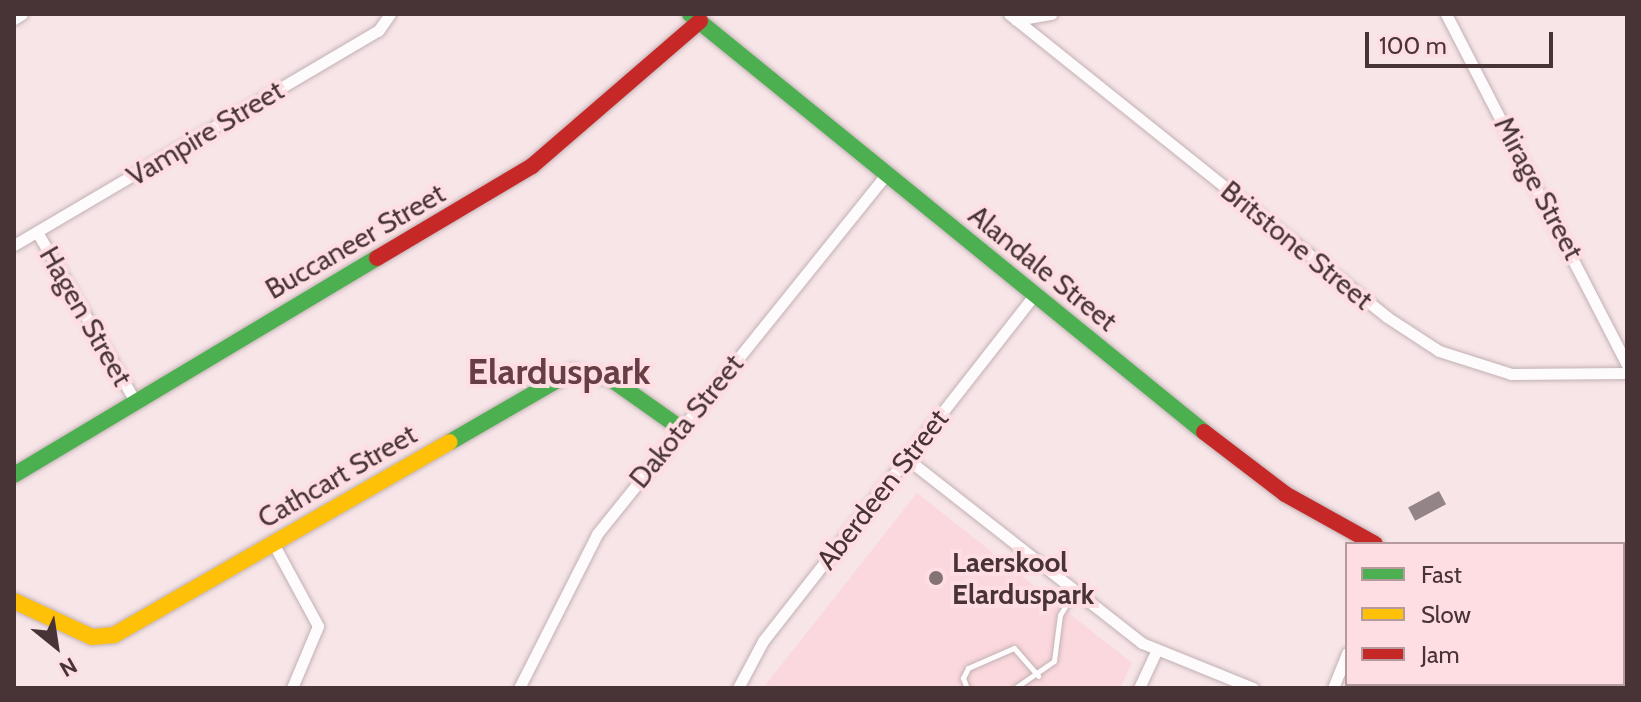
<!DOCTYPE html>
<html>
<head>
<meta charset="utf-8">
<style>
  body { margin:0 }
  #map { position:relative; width:1641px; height:702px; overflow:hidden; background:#f7e5e8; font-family:Cabin,sans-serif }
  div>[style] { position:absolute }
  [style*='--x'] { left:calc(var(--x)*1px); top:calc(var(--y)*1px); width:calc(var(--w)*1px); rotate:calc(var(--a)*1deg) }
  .built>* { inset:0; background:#fbd8dd }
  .building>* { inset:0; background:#938487; transform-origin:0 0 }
  .roads { filter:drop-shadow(0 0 2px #c2b1b3) drop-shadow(0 0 2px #c2b1b3) }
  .lane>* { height:5px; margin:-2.5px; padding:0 2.5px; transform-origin:2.5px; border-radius:2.5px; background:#fefbfc }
  .street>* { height:11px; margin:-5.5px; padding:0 5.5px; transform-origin:5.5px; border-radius:5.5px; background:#fefbfc }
  .fast>* { height:16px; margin:-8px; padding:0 8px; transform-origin:8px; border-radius:8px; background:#4caf50 }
  .slow>* { height:16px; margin:-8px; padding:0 8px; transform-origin:8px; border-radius:8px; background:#ffc107 }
  .jam>* { height:16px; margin:-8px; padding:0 8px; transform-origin:8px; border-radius:8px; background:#c62828 }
  .dots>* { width:22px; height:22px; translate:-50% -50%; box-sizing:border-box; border:4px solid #fedee2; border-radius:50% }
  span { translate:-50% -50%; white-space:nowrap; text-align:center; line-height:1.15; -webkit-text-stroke:8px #fedee2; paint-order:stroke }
  .street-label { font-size:28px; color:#483437 }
  .poi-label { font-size:28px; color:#483437; font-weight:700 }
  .left { translate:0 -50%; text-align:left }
  .district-label { font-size:36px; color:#683e45; font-weight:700 }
  .frame { position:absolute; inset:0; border:16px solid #483437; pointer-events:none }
  .legend { position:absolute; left:1345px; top:542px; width:280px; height:144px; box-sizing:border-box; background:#fedee2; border:2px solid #b59a9e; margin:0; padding:10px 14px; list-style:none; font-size:24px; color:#483437 }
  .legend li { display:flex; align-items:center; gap:16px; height:40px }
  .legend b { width:40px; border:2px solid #b59a9e }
  .north { position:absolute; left:16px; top:606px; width:80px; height:80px; -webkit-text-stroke:6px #fedee2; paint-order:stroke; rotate:150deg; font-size:22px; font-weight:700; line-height:32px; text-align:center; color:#483437 }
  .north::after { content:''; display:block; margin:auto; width:28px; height:36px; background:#483437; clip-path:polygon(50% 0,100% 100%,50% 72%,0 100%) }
  .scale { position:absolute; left:1365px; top:32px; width:188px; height:36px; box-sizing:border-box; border:4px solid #483437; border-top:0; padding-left:10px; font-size:24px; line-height:28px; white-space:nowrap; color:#483437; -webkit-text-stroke:6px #fedee2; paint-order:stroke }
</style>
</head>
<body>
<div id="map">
  <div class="built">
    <i style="clip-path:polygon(917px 493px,1132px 663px,1120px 688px,763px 688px)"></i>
  </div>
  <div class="building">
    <i style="left:1439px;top:491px;width:15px;height:35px;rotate:62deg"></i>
  </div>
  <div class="roads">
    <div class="lane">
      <i style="--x:967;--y:688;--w:11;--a:-112"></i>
      <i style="--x:963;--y:678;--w:11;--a:-63"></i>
      <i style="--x:968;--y:668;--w:50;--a:-23.5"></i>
      <i style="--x:1014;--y:648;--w:37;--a:49"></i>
      <i style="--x:1015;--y:688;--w:47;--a:-34.7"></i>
      <i style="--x:1054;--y:661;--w:46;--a:-82.6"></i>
      <i style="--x:1060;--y:615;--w:27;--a:-59"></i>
    </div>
    <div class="street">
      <i style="--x:1009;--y:14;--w:484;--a:38.7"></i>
      <i style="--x:1387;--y:317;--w:62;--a:33.2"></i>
      <i style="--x:1439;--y:351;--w:76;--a:17.7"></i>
      <i style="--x:1511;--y:374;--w:116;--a:-0.5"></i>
      <i style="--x:1446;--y:14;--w:394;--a:62.7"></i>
      <i style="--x:14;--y:19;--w:9;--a:-32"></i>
      <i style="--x:1016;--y:20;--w:36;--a:-10"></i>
      <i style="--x:37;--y:232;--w:193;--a:59.9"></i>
      <i style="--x:14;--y:245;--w:422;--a:-30.5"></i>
      <i style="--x:378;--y:31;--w:21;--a:-55"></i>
      <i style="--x:906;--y:458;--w:300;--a:38.1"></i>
      <i style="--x:1142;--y:643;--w:120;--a:22.1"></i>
      <i style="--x:273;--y:543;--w:94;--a:61.5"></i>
      <i style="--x:318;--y:626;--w:67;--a:112.8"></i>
      <i style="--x:1623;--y:575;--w:4;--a:-14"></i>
      <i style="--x:1623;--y:671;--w:4;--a:-27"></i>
      <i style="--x:1603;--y:684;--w:4;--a:63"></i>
      <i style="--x:519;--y:688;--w:173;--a:-63.1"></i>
      <i style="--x:597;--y:534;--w:461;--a:-51.2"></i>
      <i style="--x:738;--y:688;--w:53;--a:-62"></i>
      <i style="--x:763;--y:641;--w:441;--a:-51.9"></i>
      <i style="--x:1139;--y:688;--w:40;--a:-65"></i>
      <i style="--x:1333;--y:688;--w:38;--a:-68"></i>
      <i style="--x:1423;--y:688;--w:4;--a:-76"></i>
      <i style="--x:1527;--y:688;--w:4;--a:-76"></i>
    </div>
    <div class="fast">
      <i style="--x:690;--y:14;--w:663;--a:39.12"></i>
      <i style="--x:450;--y:442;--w:140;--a:-30"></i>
      <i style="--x:571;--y:372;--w:37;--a:8"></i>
      <i style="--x:608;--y:377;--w:87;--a:35.2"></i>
      <i style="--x:14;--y:475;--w:423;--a:-30.9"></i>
    </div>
    <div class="slow">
      <i style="--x:14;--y:601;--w:86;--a:24.8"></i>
      <i style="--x:92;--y:637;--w:22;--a:-5"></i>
      <i style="--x:114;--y:635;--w:387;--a:-29.9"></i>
    </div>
    <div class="jam">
      <i style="--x:377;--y:258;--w:180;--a:-30.7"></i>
      <i style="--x:532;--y:166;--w:222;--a:-40.8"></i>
      <i style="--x:1204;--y:432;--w:102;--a:37.4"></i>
      <i style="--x:1285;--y:494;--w:103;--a:29.1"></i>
    </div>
  </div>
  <div class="dots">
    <i style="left:936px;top:578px;background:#857275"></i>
  </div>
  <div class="street-label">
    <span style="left:205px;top:133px;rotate:-31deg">Vampire Street</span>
    <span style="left:1539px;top:188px;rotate:62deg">Mirage Street</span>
    <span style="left:355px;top:241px;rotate:-30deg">Buccaneer Street</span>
    <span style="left:1297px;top:245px;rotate:39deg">Britstone Street</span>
    <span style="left:1043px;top:268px;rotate:39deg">Alandale Street</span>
    <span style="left:86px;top:316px;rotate:60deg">Hagen Street</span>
    <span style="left:686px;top:421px;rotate:-51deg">Dakota Street</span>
    <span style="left:337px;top:476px;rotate:-30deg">Cathcart Street</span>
    <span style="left:882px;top:489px;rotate:-52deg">Aberdeen Street</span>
  </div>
  <div class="poi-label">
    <span class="left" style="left:952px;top:578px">Laerskool<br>Elarduspark</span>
  </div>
  <div class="district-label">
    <span style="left:559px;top:372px">Elarduspark</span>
  </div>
  <div class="frame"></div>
  <ul class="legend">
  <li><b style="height:10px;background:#4caf50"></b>Fast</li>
  <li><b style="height:10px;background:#ffc107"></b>Slow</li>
  <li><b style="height:10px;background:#c62828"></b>Jam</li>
  </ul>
  <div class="north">N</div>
  <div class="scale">100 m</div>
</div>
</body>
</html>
